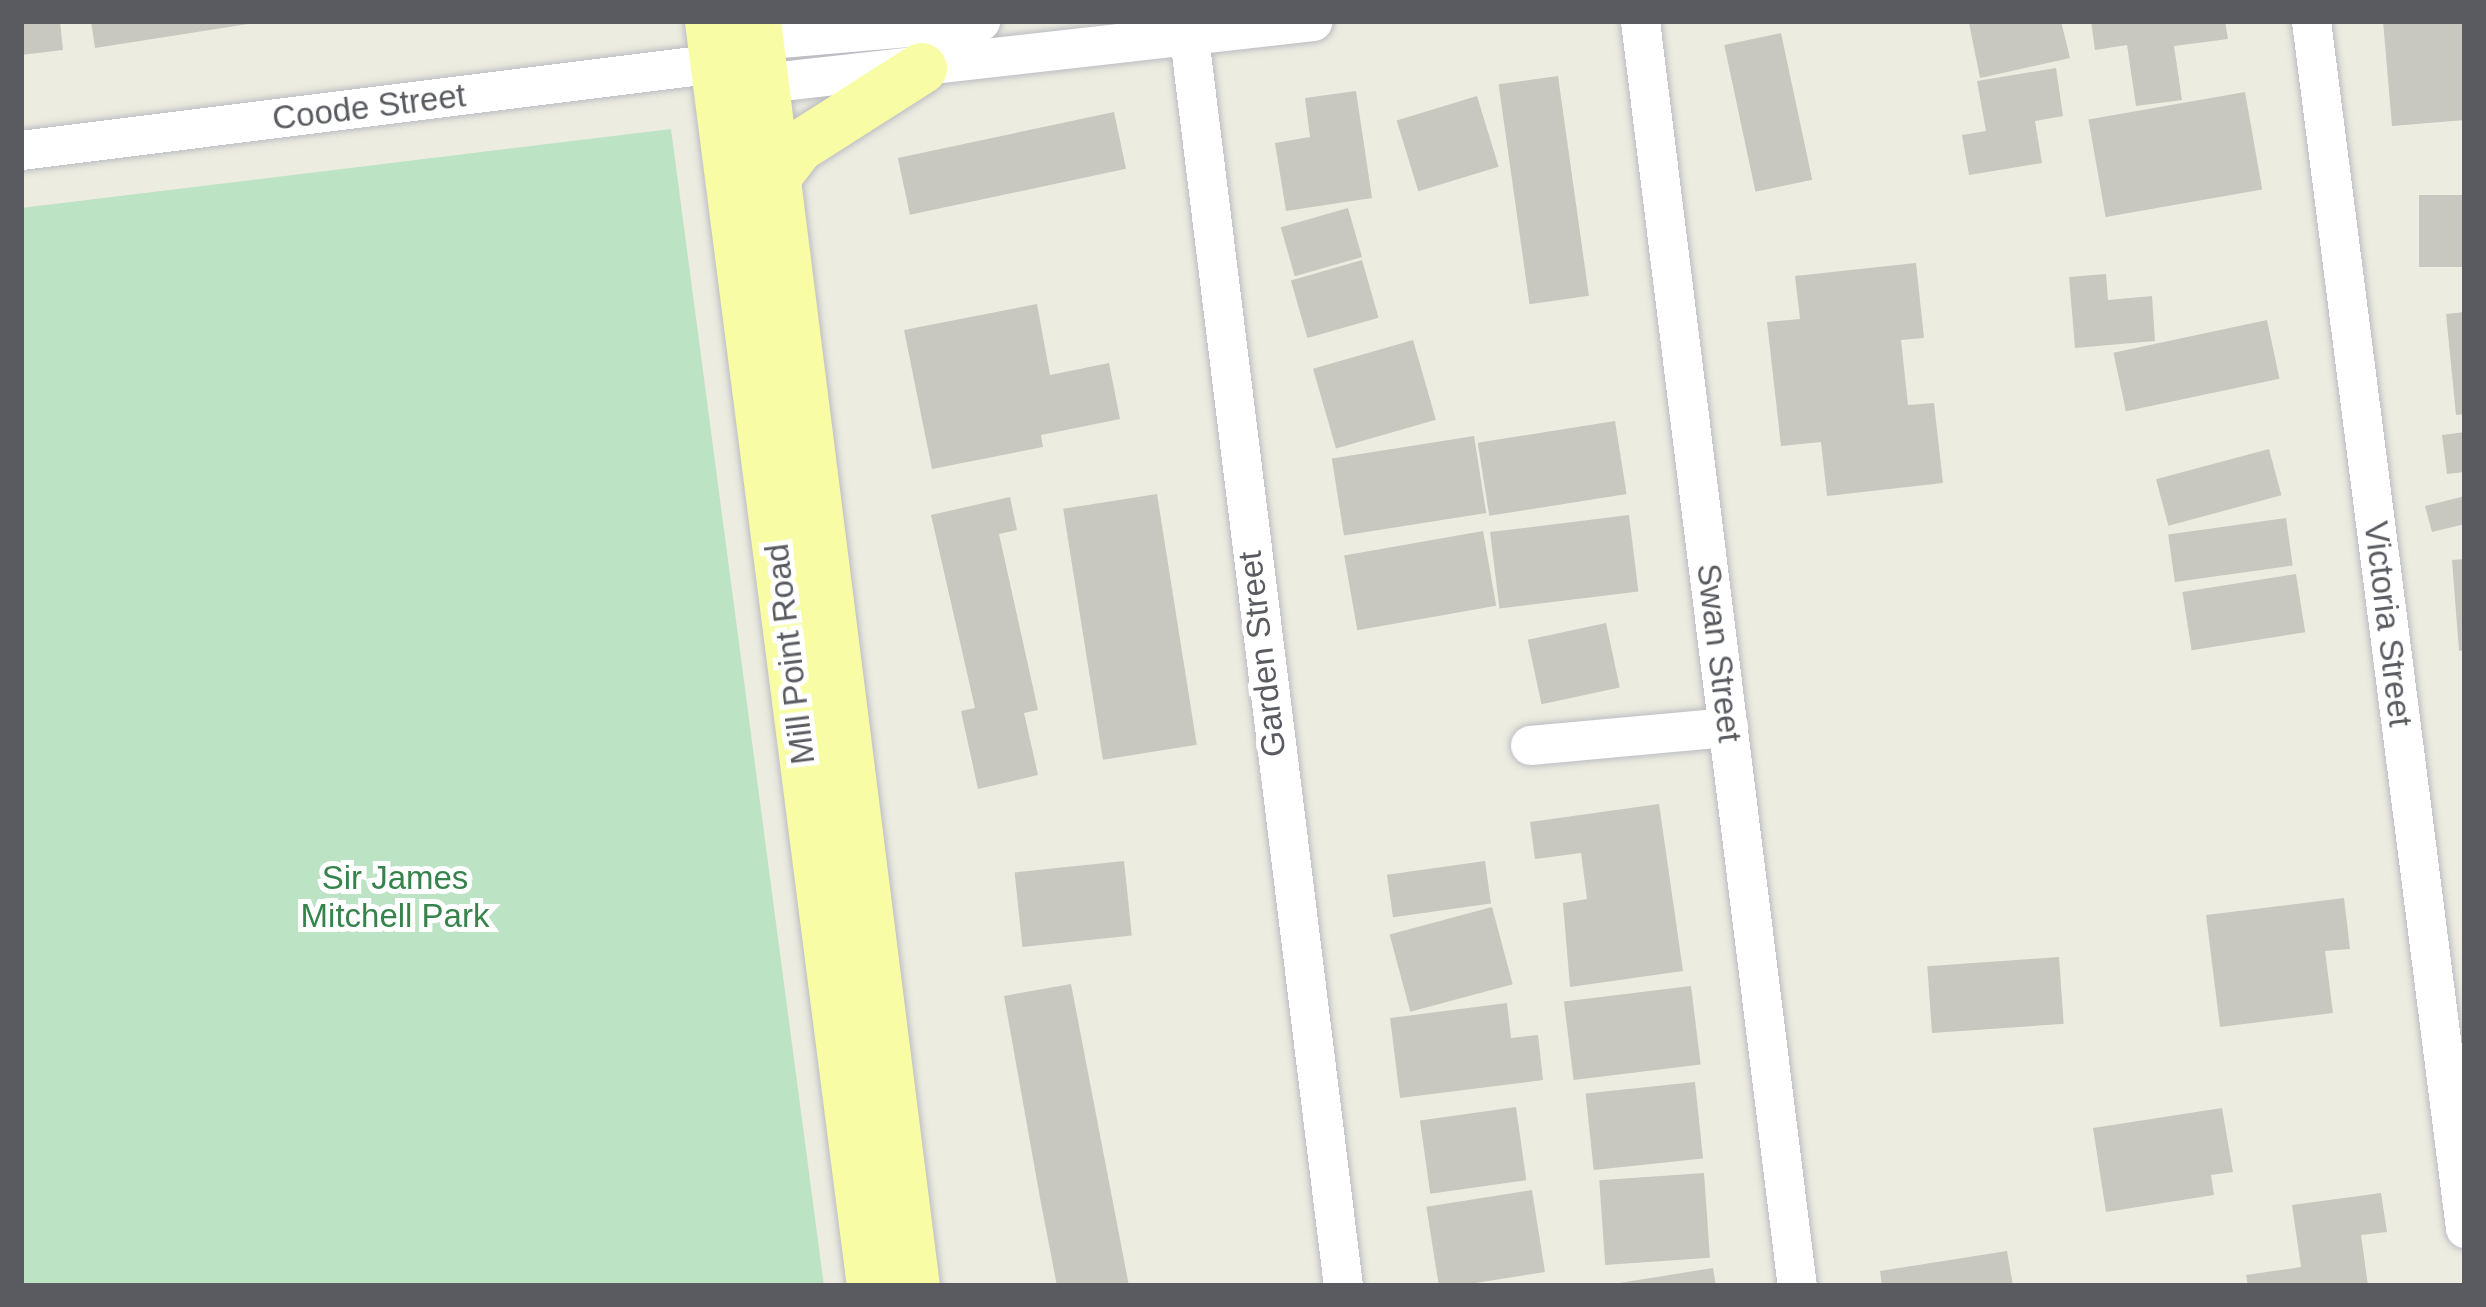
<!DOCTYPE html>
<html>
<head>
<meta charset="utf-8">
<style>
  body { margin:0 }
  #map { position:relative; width:2486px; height:1307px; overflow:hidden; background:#ecece0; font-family:Arial,sans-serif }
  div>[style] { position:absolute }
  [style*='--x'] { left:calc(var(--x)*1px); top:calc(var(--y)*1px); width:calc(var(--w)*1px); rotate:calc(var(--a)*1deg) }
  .green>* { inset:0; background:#bde3c5 }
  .building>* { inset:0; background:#c9c8c0; transform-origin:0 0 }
  .roads { filter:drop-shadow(0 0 3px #bbbcc2) drop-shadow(0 0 3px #bbbcc2) }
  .minor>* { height:39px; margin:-19.5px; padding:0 19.5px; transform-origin:19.5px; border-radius:19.5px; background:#fff }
  .major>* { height:51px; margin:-25.5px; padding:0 25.5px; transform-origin:25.5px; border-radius:25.5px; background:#f8fda5 }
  span { translate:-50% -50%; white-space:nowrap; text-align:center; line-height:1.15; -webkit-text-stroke:10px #fff; paint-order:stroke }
  .street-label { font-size:33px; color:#595b61 }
  .park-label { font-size:33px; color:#36834b }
  .frame { position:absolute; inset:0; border:24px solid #595b61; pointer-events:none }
</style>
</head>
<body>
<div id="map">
  <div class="green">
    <i style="clip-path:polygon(671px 129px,824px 1286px,21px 1286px,21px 208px)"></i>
  </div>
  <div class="building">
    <i style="clip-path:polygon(21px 21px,60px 21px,63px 50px,21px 55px)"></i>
    <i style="clip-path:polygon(91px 21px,248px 21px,248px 24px,95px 48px)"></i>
    <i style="clip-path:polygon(2061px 21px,2070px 58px,1980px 78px,1969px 23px)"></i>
    <i style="clip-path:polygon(2091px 21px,2225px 21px,2228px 39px,2174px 46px,2182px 100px,2136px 106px,2127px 45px,2095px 50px)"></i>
    <i style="clip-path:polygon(2383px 21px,2465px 21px,2465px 120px,2392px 126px)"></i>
    <i style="left:1781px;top:33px;width:150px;height:58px;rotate:78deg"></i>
    <i style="clip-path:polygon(2056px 68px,2063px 116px,2035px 121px,2042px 163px,1969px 175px,1962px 135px,1986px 131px,1977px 81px)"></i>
    <i style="left:1558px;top:76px;width:222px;height:60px;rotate:82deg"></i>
    <i style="clip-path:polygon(1356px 91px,1372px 198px,1286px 211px,1275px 143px,1310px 137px,1305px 98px)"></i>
    <i style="left:2245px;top:92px;width:99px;height:159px;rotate:80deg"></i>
    <i style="left:1477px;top:96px;width:74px;height:84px;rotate:73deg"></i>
    <i style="left:1114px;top:112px;width:58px;height:221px;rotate:78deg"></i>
    <i style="left:2465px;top:195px;width:72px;height:46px;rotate:90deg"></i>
    <i style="left:1348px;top:208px;width:51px;height:70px;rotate:74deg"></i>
    <i style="left:1362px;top:260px;width:60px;height:74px;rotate:74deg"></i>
    <i style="clip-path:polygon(1916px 263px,1924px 338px,1901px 340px,1908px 405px,1934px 403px,1943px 483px,1827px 496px,1821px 442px,1781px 446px,1767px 322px,1800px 319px,1795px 276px)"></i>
    <i style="clip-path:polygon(2106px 274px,2108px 300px,2152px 296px,2155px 341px,2075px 348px,2069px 277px)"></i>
    <i style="clip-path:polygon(1037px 304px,1050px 375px,1109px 363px,1120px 419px,1041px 435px,1043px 447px,932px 469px,904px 330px)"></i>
    <i style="clip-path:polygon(2465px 312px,2465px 414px,2456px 415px,2446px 314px)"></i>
    <i style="left:2267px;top:320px;width:60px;height:157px;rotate:78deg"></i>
    <i style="left:1413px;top:340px;width:83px;height:104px;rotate:74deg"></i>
    <i style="left:1615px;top:421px;width:74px;height:139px;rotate:81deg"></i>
    <i style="clip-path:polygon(2465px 432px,2465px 472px,2447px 474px,2442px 435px)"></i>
    <i style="left:1474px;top:436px;width:78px;height:144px;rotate:81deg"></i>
    <i style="left:2269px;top:449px;width:48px;height:117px;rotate:75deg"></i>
    <i style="left:1157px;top:494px;width:254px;height:95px;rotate:81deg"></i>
    <i style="clip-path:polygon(2465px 496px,2465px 524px,2432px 532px,2425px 506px)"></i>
    <i style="clip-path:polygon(1010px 497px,1017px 530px,999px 534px,1038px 710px,1024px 713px,1038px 775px,978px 789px,961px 711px,975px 708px,931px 515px)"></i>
    <i style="left:1629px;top:515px;width:77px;height:140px;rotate:83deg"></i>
    <i style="left:2286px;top:518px;width:48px;height:119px;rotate:82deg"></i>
    <i style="left:1483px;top:531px;width:76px;height:141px;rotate:80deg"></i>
    <i style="clip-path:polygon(2465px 559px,2465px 650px,2459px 651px,2452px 560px)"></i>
    <i style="left:2296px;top:574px;width:59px;height:115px;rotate:81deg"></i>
    <i style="left:1606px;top:623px;width:66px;height:80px;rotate:78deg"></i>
    <i style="clip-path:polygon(1659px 804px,1683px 971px,1570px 987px,1563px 903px,1587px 899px,1581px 853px,1535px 859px,1530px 822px)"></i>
    <i style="left:1124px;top:861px;width:75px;height:110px;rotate:84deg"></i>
    <i style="left:1485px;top:861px;width:43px;height:99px;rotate:82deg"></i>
    <i style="clip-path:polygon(2344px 898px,2350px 949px,2325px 951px,2333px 1013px,2220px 1027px,2206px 915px)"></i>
    <i style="left:1492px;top:907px;width:80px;height:106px;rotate:75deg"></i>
    <i style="left:2059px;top:957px;width:67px;height:132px;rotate:86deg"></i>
    <i style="clip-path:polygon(1071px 984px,1129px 1286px,1057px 1286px,1040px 1198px,1004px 996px)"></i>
    <i style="left:1691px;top:986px;width:79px;height:128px;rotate:83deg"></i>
    <i style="clip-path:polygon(1507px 1003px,1511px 1038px,1538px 1035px,1543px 1080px,1400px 1098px,1390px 1018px)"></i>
    <i style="left:1695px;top:1082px;width:77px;height:110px;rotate:84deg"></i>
    <i style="left:1516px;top:1107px;width:74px;height:97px;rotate:82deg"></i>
    <i style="clip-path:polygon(2222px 1108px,2233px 1172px,2211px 1175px,2214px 1195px,2106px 1212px,2093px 1128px)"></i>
    <i style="left:1704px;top:1173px;width:85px;height:105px;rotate:86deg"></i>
    <i style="left:1532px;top:1190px;width:83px;height:107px;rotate:81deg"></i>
    <i style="clip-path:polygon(2381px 1193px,2387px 1232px,2361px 1235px,2368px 1286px,2248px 1286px,2246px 1275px,2301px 1267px,2292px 1205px)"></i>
    <i style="clip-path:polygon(2007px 1251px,2013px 1286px,1882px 1286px,1880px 1271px)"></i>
    <i style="clip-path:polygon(1713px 1268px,1716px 1286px,1619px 1286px,1619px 1283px)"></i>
  </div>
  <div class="roads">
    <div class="minor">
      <i style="--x:1187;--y:21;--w:1275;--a:82.97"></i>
      <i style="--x:1640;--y:21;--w:1275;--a:82.93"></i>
      <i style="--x:2311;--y:21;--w:1217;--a:82.73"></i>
      <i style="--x:738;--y:72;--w:27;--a:24"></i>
      <i style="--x:763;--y:83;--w:553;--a:-6.43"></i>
      <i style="--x:21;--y:150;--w:701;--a:-7.13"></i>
      <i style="--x:717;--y:63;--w:46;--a:-29.9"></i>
      <i style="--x:757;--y:40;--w:224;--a:-4.9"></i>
      <i style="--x:1530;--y:745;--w:199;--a:-5.2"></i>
    </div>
    <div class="major">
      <i style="--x:710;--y:21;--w:1275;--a:82.7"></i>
      <i style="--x:755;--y:21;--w:1275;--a:82.84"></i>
      <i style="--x:774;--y:178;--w:39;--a:-53"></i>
      <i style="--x:797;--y:147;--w:147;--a:-32.5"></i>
    </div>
  </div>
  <div class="street-label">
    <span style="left:369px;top:107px;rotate:-7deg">Coode Street</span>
    <span style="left:2388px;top:624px;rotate:83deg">Victoria Street</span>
    <span style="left:1719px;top:653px;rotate:83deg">Swan Street</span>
    <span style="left:790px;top:654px;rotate:-97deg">Mill Point Road</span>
    <span style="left:1262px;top:654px;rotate:-97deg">Garden Street</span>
  </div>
  <div class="park-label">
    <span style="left:395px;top:897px">Sir James<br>Mitchell Park</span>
  </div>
  <div class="frame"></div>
</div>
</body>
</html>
